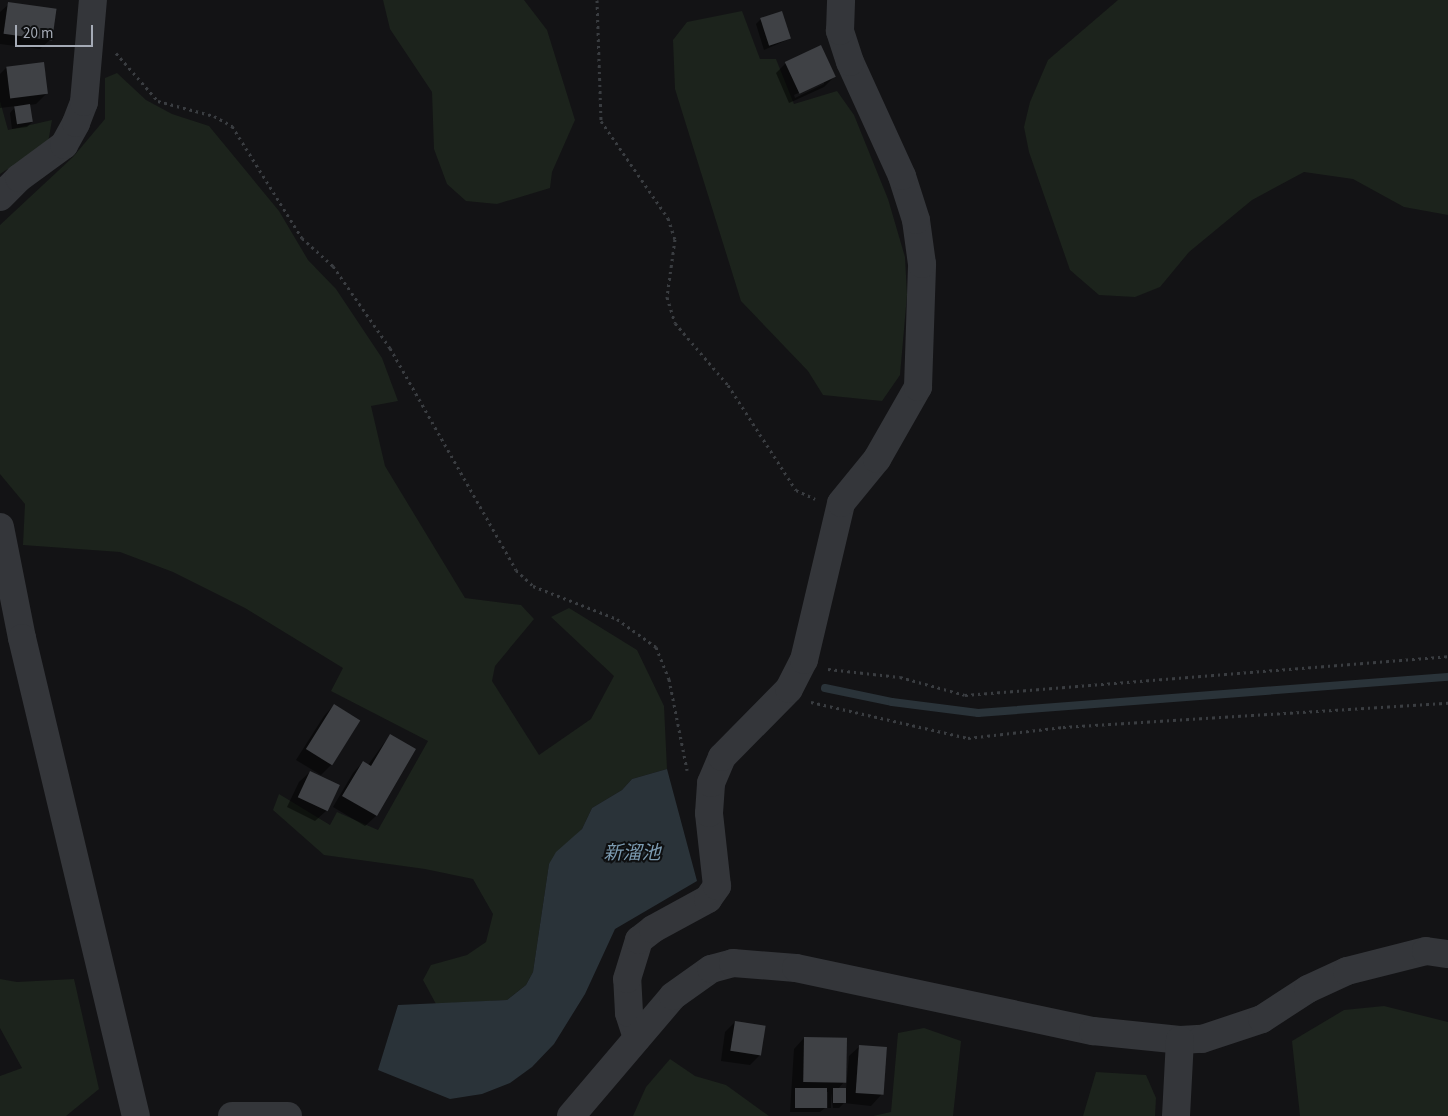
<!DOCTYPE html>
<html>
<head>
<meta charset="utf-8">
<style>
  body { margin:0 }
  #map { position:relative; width:1448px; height:1116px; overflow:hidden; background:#131315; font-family:"Source Sans 3","Noto Sans JP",sans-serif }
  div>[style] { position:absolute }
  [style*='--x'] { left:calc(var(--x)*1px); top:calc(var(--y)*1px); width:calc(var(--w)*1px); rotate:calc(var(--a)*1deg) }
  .green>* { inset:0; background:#1c231c }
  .water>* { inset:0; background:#2a3339 }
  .shadow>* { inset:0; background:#0007 }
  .stream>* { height:8px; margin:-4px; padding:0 4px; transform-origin:4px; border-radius:4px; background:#2a3339 }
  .building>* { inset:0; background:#3f4145; transform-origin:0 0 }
  .path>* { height:3px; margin-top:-1.5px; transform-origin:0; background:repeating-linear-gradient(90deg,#3a3d41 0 2.5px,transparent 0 6.5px) }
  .minor>* { height:28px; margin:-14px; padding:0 14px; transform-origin:14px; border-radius:14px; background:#34363a }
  span { translate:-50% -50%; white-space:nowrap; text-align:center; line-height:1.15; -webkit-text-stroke:4px #0e0f10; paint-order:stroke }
  .water-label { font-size:19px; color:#7c9bb1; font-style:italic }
  .scale { position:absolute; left:15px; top:25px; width:78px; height:22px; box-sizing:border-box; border:2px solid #a5abb6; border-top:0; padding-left:6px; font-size:15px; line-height:18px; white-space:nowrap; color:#a5abb6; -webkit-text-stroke:4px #0e0f10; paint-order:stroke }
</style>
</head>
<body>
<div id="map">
  <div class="green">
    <i style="clip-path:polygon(383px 0,524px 0,547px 30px,575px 120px,552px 172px,550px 188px,497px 204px,466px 201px,447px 184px,434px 149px,432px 92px,390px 29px)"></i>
    <i style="clip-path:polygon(1118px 0,1448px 0,1448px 215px,1404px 207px,1353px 179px,1304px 172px,1252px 200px,1189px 252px,1160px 287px,1135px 297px,1099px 295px,1070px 270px,1029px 152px,1024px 127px,1030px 102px,1048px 60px)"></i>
    <i style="clip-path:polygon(742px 11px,760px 59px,776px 59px,794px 104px,837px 91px,854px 115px,888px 199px,905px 257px,907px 295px,900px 375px,882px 401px,823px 395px,808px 371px,741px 301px,675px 89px,673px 40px,687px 22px)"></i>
    <i style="clip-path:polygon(117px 73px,146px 100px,172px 114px,209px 126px,279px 211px,308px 260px,336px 289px,382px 358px,398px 401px,371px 406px,385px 466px,465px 598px,521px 605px,534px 619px,495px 666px,492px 681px,539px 755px,591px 719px,614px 676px,551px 617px,569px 608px,637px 650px,664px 706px,667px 769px,632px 779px,622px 790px,592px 808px,582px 829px,549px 864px,533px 972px,526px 985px,507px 1000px,436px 1004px,423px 980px,431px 965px,467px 955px,486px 942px,493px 914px,473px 879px,425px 869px,324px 855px,273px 810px,279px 794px,330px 825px,337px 812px,378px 830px,428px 741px,331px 691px,343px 668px,245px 608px,173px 572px,120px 552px,23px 545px,25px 504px,0 474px,0 225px,73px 157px,105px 119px,105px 78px)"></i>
    <i style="clip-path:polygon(0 101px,8px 130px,52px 120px,48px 143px,0 174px)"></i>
    <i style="clip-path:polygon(0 979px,17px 982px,74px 979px,99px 1089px,66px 1116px,0 1116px,0 1076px,22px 1068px,0 1028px)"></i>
    <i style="clip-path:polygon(1384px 1006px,1448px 1022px,1448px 1116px,1300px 1116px,1292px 1041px,1344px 1010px)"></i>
    <i style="clip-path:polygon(924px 1028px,961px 1041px,953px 1116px,873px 1116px,891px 1112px,898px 1033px)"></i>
    <i style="clip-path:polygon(670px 1059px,695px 1076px,726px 1085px,769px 1116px,633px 1116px,646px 1087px)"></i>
    <i style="clip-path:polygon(1096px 1072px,1146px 1075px,1156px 1098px,1155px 1116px,1083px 1116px)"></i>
  </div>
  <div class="water">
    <i style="clip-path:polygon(667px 769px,697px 881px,615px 929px,585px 994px,554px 1044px,532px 1067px,510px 1083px,482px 1094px,450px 1099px,378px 1070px,398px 1005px,507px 1000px,526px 985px,533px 972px,549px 864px,556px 852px,582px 829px,592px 808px,622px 790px,632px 779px)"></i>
  </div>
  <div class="shadow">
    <i style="clip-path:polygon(9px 4px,51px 39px,40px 49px,0 44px,0 12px)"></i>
    <i style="clip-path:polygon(761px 19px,789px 39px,764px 50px,756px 24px)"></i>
    <i style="clip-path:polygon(evenodd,786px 63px,834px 77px,824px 87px,789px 103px,776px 73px,786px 63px,824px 81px,824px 84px,795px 98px,794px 95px,824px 81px)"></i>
    <i style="clip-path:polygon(6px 68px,47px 93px,36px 104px,29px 105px,32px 122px,27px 127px,12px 129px,10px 113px,16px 106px,0 108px,0 74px)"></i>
    <i style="clip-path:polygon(334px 705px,359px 721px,331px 765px,321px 775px,296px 760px,324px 716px)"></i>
    <i style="clip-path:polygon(390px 735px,415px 750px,376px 816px,365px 826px,333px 807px,353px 773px,363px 762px,368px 765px)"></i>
    <i style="clip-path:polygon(310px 772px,338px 786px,326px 811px,315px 821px,287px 807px,299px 782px)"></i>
    <i style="clip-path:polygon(735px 1022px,760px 1055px,750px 1065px,721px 1061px,725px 1032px)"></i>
    <i style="clip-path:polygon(804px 1038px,844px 1082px,838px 1089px,846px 1089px,849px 1056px,860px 1046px,881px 1095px,871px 1106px,844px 1103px,839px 1108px,833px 1108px,831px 1093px,831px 1108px,828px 1108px,828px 1092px,826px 1092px,825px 1108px,820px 1112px,790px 1112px,794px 1049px)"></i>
  </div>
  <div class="stream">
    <i style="--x:825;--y:688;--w:68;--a:11.8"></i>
    <i style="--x:892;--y:702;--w:87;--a:7.3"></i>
    <i style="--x:978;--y:713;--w:471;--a:-4.4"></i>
  </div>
  <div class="building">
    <i style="left:8px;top:2px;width:49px;height:32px;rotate:8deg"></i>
    <i style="left:782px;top:11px;width:29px;height:23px;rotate:72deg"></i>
    <i style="left:821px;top:45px;width:35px;height:40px;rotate:65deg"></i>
    <i style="left:44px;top:62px;width:32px;height:38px;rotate:83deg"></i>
    <i style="left:30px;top:104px;width:18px;height:16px;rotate:81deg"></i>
    <i style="left:334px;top:704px;width:31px;height:53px;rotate:32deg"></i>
    <i style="clip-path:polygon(390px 734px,416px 749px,377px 816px,342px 796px,363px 761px,371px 766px)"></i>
    <i style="left:310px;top:771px;width:33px;height:29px;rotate:25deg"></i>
    <i style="left:735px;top:1021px;width:31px;height:30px;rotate:9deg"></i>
    <i style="left:804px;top:1037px;width:43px;height:45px;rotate:1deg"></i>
    <i style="left:859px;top:1045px;width:28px;height:48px;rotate:4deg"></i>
    <i style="left:795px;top:1088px;width:32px;height:20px"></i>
    <i style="left:833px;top:1088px;width:13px;height:15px"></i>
  </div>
  <div class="path">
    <i style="--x:597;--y:0;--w:121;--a:88.1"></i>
    <i style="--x:601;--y:121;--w:118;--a:55.4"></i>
    <i style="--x:668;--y:218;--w:22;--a:72"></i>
    <i style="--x:675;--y:239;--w:59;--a:97.9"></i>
    <i style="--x:667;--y:297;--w:27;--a:73"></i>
    <i style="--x:675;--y:323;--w:82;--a:49.5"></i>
    <i style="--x:728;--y:385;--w:125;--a:57.1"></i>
    <i style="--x:796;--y:490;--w:21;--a:25"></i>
    <i style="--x:116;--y:53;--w:64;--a:48.8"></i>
    <i style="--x:158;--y:101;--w:58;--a:15"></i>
    <i style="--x:214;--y:116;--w:21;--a:29"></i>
    <i style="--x:232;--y:126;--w:132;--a:58"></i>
    <i style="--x:302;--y:238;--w:42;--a:42.1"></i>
    <i style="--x:333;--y:266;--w:100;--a:55.2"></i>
    <i style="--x:390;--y:348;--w:255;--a:60.4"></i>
    <i style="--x:516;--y:570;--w:23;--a:43"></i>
    <i style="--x:533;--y:586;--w:90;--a:21.4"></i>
    <i style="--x:617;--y:619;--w:48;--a:35.7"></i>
    <i style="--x:656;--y:647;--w:35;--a:68"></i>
    <i style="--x:669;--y:679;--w:93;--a:78.8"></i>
    <i style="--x:828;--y:669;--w:72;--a:6.3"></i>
    <i style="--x:900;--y:677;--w:67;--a:15.5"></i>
    <i style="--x:965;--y:695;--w:485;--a:-4.6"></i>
    <i style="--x:811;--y:702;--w:161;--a:12.9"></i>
    <i style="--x:968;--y:738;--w:96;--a:-6.6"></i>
    <i style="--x:1063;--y:727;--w:386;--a:-3.6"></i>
  </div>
  <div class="minor">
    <i style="--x:0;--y:197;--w:27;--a:-45"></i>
    <i style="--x:19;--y:178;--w:56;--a:-36.3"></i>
    <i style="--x:64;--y:145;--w:25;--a:-61"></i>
    <i style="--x:76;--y:123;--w:22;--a:-69"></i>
    <i style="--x:84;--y:102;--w:102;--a:-85"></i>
    <i style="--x:0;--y:527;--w:113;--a:78.8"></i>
    <i style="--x:22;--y:638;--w:491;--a:76.6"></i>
    <i style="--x:637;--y:1038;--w:26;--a:-108"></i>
    <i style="--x:629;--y:1013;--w:34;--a:-93"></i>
    <i style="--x:627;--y:979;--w:41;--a:-72.9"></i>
    <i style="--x:639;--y:940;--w:18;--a:-38"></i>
    <i style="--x:653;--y:929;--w:63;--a:-28.6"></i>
    <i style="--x:708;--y:899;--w:16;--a:-55"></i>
    <i style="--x:717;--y:886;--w:73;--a:-96.3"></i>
    <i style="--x:709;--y:813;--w:30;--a:-86"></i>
    <i style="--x:711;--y:783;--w:28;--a:-67"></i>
    <i style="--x:722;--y:757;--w:95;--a:-45.4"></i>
    <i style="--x:789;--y:689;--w:33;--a:-63"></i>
    <i style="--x:804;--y:660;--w:161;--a:-76.7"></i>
    <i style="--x:841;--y:503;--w:57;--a:-50.7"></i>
    <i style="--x:877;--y:459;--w:83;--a:-60.3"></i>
    <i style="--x:918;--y:387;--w:123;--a:-88.1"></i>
    <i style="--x:922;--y:264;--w:44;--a:-97.8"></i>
    <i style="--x:916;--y:220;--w:46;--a:-107.7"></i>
    <i style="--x:902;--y:176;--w:125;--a:-114.5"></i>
    <i style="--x:850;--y:62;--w:33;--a:-108"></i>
    <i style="--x:840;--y:31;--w:31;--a:-88"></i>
    <i style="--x:232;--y:1116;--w:56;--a:0"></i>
    <i style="--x:571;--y:1116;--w:157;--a:-49.6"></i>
    <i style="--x:673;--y:996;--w:47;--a:-35.4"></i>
    <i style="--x:711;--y:969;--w:23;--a:-15"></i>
    <i style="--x:733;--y:963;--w:63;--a:4.5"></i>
    <i style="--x:796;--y:968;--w:304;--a:12"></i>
    <i style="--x:1093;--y:1031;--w:87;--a:5.9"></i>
    <i style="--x:1180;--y:1040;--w:22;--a:-3"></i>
    <i style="--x:1202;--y:1039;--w:63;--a:-18.4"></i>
    <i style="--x:1262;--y:1019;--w:55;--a:-33.1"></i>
    <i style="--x:1308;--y:989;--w:43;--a:-24.8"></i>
    <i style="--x:1347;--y:971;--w:81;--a:-14.2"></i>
    <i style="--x:1426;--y:951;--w:22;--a:8"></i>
    <i style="--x:1176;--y:1116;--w:76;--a:-87"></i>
  </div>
  <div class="water-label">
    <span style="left:632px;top:854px">新溜池</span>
  </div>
  <div class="scale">20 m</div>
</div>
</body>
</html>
